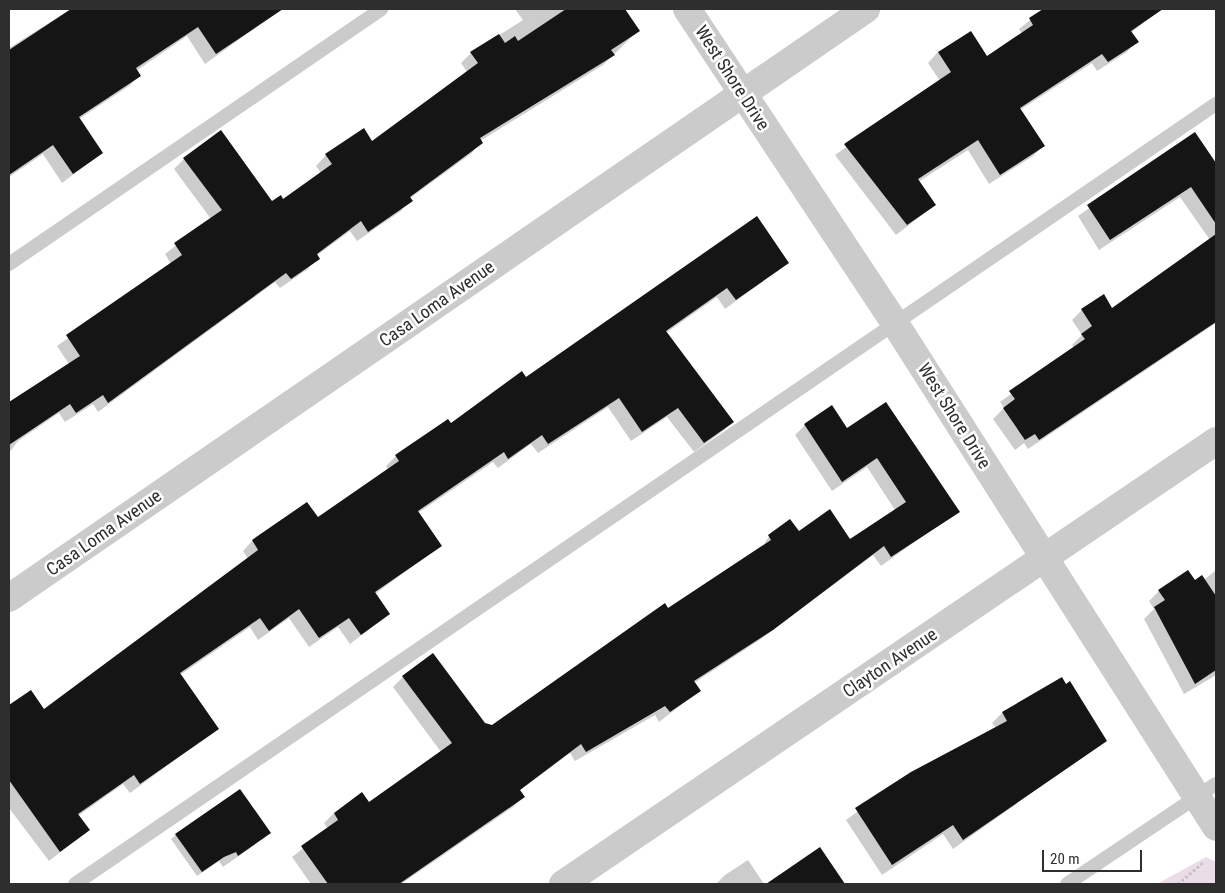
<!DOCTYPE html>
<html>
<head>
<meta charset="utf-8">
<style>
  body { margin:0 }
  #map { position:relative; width:1225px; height:893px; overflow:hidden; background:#fff; font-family:"Roboto Condensed",sans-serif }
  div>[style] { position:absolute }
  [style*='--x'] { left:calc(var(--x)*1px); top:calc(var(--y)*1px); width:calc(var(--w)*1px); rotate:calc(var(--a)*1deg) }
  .green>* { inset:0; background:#ebdde7 }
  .shadow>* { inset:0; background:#0003 }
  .building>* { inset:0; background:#151515 }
  .path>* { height:3px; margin-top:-1.5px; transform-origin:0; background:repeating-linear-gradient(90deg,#c5c5c5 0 2.5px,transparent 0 5px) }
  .service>* { height:14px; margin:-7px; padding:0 7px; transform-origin:7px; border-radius:7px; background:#cbcbcb }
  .minor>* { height:28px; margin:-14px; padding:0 14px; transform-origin:14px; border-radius:14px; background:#cbcbcb }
  .tertiary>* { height:28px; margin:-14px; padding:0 14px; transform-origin:14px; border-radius:14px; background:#cbcbcb }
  span { translate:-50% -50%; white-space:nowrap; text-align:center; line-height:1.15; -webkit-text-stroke:5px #fff; paint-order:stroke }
  .street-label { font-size:18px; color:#2e2e2e }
  .frame { position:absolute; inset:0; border:10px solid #2e2e2e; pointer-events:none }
  .scale { position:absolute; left:1042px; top:850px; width:100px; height:22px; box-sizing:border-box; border:2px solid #2e2e2e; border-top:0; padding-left:6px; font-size:15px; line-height:18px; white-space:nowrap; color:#2e2e2e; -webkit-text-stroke:4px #fff; paint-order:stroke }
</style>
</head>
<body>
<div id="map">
  <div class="green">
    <i style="clip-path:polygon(1206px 857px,1216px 862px,1216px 884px,1157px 884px)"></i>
  </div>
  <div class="shadow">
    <i style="clip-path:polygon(71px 9px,282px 9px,205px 64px,187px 36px,136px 71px,139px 76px,129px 86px,79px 119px,102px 153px,62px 183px,43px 154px,9px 177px,9px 48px)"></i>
    <i style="clip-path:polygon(515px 9px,623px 9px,638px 31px,603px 65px,480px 141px,472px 153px,409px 199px,401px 211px,357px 241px,350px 231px,316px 256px,308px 269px,280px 288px,275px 282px,98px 412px,93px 404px,65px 422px,59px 413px,18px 441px,9px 453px,9px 402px,69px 364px,57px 346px,171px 264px,165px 254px,211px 219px,174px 169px,184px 159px,272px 203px,283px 201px,321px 173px,316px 166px,326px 155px,371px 142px,467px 72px,461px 63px,471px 53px,523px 20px)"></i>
    <i style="clip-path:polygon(1044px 9px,1153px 9px,1155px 13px,1131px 33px,1137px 41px,1127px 52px,1097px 71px,1092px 63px,1020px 110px,1043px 146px,1033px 156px,989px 184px,968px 150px,918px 182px,935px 205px,896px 235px,835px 155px,940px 81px,928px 63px,938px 52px,986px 57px,1022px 34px,1019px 29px)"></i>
    <i style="clip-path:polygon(1195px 134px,1216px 166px,1216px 323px,1028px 449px,1024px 443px,1015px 450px,993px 419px,1004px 408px,1000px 402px,1074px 348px,1072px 345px,1082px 335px,1072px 320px,1082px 310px,1112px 309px,1210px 240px,1180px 197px,1099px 250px,1078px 216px)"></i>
    <i style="clip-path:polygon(757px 218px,788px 263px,725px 309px,717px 297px,666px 333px,733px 422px,723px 431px,694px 452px,667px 417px,631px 441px,608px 407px,538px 453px,531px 444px,498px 468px,493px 462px,418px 513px,440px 546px,375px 594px,389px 614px,350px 644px,338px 627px,309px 647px,289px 618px,258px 640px,250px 627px,180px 675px,217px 729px,130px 793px,123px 784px,78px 816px,88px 830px,49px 861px,9px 808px,9px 707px,30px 692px,44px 711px,248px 559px,243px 551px,252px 541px,307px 504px,317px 518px,388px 469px,386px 466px,396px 456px,525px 379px)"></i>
    <i style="clip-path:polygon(805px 425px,847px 429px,958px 511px,881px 566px,873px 555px,761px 639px,694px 683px,699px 691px,659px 722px,655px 715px,575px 761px,570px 753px,519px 791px,523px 797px,513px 807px,401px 884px,311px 884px,292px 857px,328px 829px,324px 823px,334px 813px,369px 804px,441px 752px,393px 687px,403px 677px,492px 727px,761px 549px,769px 536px,798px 533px,850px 541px,895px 510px,867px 467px,832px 491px,795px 435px)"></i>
    <i style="clip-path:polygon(1216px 570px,1216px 675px,1184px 694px,1144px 619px,1154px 609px,1149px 601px,1159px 591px,1205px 579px)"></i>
    <i style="clip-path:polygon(1061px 679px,1106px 740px,953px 849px,943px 834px,882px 875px,846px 820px,911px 773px,996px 728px,992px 723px,1002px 713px)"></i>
    <i style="clip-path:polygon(176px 835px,264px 838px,223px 867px,219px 861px,197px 876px,171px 839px)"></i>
    <i style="clip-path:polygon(819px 849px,843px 884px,769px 884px)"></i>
    <i style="clip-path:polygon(748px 860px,764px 884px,716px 884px,725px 875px)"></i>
  </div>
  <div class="building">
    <i style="clip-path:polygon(71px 9px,283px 9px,216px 54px,198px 27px,136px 68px,141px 76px,79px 117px,103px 153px,73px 174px,53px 145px,9px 175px,9px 50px)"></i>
    <i style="clip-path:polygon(566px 9px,625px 9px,640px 31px,611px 50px,615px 55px,480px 138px,483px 143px,410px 197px,413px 201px,368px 232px,361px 221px,317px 254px,320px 259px,291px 279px,286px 273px,108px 403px,103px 395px,76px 413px,70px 404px,9px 445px,9px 402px,80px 356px,66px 335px,182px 255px,174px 243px,222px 210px,183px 158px,221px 130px,272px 201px,281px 195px,283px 199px,332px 164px,325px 154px,364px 128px,372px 141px,478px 63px,470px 52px,499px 34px,505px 43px,515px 36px,518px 41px)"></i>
    <i style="clip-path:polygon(1043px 9px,1163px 9px,1131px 31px,1139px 42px,1108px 62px,1102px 54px,1020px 108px,1045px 146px,1000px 175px,978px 140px,918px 179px,936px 205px,907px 225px,844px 144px,951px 72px,938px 52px,971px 31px,987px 56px,1033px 25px,1029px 18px)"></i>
    <i style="clip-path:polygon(1195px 132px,1216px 163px,1216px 224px,1191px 187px,1110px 240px,1087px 205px)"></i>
    <i style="clip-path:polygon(757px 216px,789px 263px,736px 300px,727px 288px,666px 331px,734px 422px,704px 443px,678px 408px,642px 432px,619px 398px,548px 444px,542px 435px,508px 459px,504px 452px,418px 511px,442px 546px,375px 592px,390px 614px,361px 635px,349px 618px,319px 638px,299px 609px,269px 631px,260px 618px,180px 673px,219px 729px,140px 784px,134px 775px,78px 814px,90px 830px,60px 852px,9px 780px,9px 705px,31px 690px,44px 709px,258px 550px,252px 540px,307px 502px,318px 517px,399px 461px,395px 455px,448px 419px,451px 423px,522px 371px,526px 377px)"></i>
    <i style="clip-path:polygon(1216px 234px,1216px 322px,1039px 440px,1035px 434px,1025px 440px,1003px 408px,1015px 399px,1009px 391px,1085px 339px,1081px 334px,1092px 326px,1081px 309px,1104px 294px,1112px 308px)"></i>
    <i style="clip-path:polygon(886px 402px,960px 512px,891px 557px,884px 546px,773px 630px,694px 681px,701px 691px,670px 712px,665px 706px,586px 752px,581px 744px,520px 790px,525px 797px,399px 884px,328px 884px,301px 846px,338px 820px,334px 813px,362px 792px,369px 802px,452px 743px,402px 676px,433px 653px,485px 723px,492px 725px,665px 603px,668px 608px,771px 540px,768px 535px,790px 519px,799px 531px,830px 509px,850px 539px,906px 502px,877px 458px,842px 482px,804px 424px,832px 405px,847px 428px)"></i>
    <i style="clip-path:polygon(1188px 570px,1195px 580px,1202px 575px,1216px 596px,1216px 670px,1195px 684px,1154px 607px,1165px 600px,1158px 590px)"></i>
    <i style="clip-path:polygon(1062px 677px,1066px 684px,1070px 681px,1107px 741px,963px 840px,953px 825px,892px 865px,855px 808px,911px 772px,1007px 721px,1002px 712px)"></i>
    <i style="clip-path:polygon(240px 789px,271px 833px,238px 856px,236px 852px,224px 857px,202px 872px,175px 834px)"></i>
    <i style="clip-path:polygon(820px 847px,845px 884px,766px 884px)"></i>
  </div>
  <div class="path">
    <i style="--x:1178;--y:884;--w:33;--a:-41"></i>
  </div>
  <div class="service">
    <i style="--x:9;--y:264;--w:451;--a:-34.4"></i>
    <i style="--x:75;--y:884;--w:1382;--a:-34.36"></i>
    <i style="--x:1067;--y:884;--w:179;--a:-33.9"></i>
  </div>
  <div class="minor">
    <i style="--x:9;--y:598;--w:1040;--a:-34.5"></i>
    <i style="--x:563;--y:884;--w:789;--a:-34.15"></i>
  </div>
  <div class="tertiary">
    <i style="--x:687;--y:9;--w:379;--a:56.5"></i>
    <i style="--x:896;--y:325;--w:595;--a:57.48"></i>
  </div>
  <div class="street-label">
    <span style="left:732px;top:78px;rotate:57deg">West Shore Drive</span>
    <span style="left:437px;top:304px;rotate:-35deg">Casa Loma Avenue</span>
    <span style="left:954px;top:416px;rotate:58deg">West Shore Drive</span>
    <span style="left:104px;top:533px;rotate:-35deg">Casa Loma Avenue</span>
    <span style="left:890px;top:663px;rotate:-34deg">Clayton Avenue</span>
  </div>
  <div class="frame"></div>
  <div class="scale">20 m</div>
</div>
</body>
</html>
